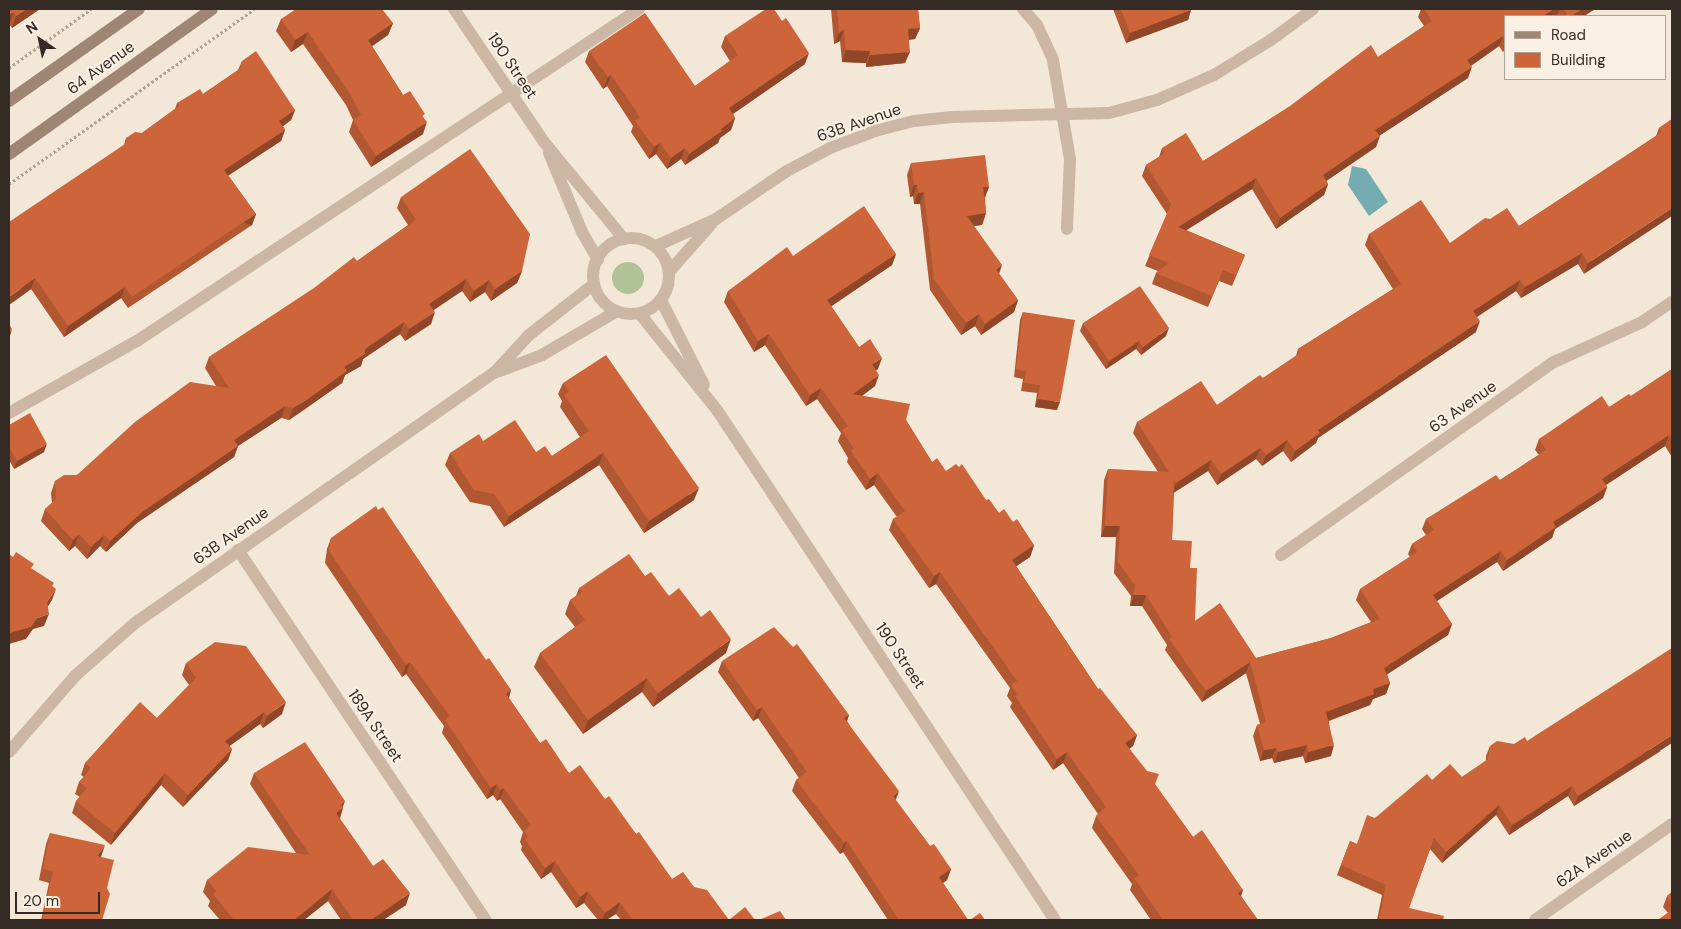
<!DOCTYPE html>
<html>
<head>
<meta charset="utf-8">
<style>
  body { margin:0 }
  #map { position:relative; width:1681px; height:929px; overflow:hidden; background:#f3e7d7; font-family:"DM Sans",sans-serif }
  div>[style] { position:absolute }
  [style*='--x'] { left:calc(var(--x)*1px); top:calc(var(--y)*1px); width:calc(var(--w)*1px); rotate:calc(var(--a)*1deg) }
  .green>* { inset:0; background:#b2c297 }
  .round { border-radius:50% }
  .water>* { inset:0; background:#74acb1 }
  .path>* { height:3px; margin-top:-1.5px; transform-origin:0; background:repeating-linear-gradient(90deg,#b7a18d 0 2.5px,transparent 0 5px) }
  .service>* { height:12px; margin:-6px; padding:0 6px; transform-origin:6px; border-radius:6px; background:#cbb7a3 }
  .minor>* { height:12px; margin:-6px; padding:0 6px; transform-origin:6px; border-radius:6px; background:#cbb7a3 }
  .minor>.ring { margin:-6px; padding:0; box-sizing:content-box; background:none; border:12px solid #cbb7a3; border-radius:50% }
  .secondary>* { height:12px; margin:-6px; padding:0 6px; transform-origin:6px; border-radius:6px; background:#9f8674 }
  .wall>* { inset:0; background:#b15732 }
  .shaded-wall>* { inset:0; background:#904729; transform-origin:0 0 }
  .building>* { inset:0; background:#ce653a }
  span { translate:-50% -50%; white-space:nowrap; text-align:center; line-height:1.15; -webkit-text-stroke:4px #faf1e4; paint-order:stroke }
  .street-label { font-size:16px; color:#352b25 }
  .frame { position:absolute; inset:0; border:10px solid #352b25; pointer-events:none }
  .legend { position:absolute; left:1504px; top:15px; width:162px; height:65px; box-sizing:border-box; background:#faf1e4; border:1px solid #aba298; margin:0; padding:6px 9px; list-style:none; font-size:15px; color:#352b25 }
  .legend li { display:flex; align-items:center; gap:10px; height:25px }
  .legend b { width:25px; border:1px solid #aba298 }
  .north { position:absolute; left:15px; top:15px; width:50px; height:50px; -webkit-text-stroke:4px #faf1e4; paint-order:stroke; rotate:326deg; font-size:14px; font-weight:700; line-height:20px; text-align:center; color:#352b25 }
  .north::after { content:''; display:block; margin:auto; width:18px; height:22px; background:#352b25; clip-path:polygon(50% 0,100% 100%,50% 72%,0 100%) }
  .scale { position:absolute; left:15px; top:892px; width:85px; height:22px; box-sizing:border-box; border:2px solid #352b25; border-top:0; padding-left:6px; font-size:15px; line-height:18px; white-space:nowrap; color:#352b25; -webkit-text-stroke:4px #faf1e4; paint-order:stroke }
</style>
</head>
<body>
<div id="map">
  <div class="green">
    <i class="round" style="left:612px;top:262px;width:32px;height:32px"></i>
  </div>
  <div class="water">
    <i style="clip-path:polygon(1352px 166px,1366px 169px,1388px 202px,1369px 216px,1348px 185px)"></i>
  </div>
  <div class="path">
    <i style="--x:9;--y:68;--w:101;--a:-35.7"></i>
    <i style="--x:9;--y:184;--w:301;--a:-35.5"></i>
  </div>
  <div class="service">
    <i style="--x:9;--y:413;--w:147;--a:-29.4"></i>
    <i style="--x:137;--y:341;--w:602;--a:-33.48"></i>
  </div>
  <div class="minor">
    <i style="--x:454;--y:9;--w:161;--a:55.9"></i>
    <i style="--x:544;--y:142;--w:126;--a:50.5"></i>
    <i style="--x:1023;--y:9;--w:21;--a:49"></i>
    <i style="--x:1037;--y:25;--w:38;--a:65"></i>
    <i style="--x:1053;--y:60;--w:100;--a:80.3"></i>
    <i style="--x:1070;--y:159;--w:70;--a:92.5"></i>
    <i style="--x:549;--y:153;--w:86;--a:67.3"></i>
    <i style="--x:582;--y:232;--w:32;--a:60"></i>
    <i class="ring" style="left:593px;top:238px;width:64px;height:64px"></i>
    <i style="--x:656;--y:246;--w:66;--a:-24.2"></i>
    <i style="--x:716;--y:219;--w:86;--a:-34.1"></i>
    <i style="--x:787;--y:171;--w:49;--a:-28.1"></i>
    <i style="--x:830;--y:148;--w:48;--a:-20.7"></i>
    <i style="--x:875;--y:131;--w:40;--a:-14.4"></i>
    <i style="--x:914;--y:121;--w:38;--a:-6"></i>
    <i style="--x:952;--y:117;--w:157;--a:-1.5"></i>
    <i style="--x:1109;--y:113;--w:50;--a:-15.2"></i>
    <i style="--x:1157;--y:100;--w:62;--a:-23.7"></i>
    <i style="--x:1214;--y:75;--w:67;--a:-31.6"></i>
    <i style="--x:1271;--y:40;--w:52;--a:-36.4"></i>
    <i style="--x:669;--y:272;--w:65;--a:-48.7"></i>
    <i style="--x:661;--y:300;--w:95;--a:63.2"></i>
    <i style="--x:640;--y:314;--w:123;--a:51.3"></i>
    <i style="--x:717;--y:410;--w:612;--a:56.47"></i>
    <i style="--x:497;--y:372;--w:48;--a:-20.7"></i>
    <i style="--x:542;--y:355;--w:87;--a:-30.4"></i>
    <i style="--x:238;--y:550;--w:445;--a:56.2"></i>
    <i style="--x:1281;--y:555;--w:334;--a:-35.3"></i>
    <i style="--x:1554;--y:362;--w:97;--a:-24.4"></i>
    <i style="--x:1642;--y:322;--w:36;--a:-34"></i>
    <i style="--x:9;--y:752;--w:101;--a:-49"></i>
    <i style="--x:75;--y:676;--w:80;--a:-41.5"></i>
    <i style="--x:135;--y:623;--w:437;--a:-34.9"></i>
    <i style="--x:494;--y:373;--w:52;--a:-47.4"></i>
    <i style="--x:529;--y:335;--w:83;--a:-38.1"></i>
    <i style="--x:1535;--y:920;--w:167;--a:-35"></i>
  </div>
  <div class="secondary">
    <i style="--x:9;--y:101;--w:159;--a:-35.3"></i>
    <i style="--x:9;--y:154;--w:249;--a:-35.5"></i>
  </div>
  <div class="wall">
    <i style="clip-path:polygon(9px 9px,40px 9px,12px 28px,9px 24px)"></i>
    <i style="clip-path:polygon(831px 9px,918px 9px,920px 28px,915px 39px,909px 40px,905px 63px,866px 67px,866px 63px,842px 62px,840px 41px,834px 44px)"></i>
    <i style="clip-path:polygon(1113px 9px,1191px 9px,1191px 10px,1188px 20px,1126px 43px)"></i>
    <i style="clip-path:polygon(1421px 9px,1595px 9px,1584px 16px,1558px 16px,1557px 15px,1555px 16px,1505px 16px,1505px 50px,1503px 52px,1499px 46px,1471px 66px,1468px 78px,1379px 136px,1376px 147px,1326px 181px,1328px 184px,1324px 195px,1276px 229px,1252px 189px,1186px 230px,1245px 255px,1232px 286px,1219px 281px,1208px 307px,1152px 284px,1156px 273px,1158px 271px,1145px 266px,1167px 214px,1142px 176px,1146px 165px,1159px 157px,1162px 148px,1203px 161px,1378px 57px,1424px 26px,1418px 17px)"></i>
    <i style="clip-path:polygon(281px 19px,393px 23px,388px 35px,372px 46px,403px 95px,424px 118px,423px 134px,371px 167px,349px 132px,353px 120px,346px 105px,303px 44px,291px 52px,276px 31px)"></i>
    <i style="clip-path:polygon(725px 36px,805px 64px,733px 114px,735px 118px,731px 130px,720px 138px,718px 143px,685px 165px,681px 159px,667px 169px,656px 154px,649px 159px,631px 132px,633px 126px,607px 86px,603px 89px,585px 62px,589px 51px,695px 86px,730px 61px,721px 47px)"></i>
    <i style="clip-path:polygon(242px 61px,295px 110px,291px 120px,283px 126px,285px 130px,281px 141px,228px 175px,256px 214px,252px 225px,128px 308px,121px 298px,64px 337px,31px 289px,9px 305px,124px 145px,126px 138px,142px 133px,175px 109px,177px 103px,203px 94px,238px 70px)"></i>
    <i style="clip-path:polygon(1672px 119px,1584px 274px,1578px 264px,1521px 298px,1516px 291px,1477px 317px,1476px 332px,1318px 438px,1316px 443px,1291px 462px,1283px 451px,1262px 466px,1256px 459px,1217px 485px,1208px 471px,1174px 492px,1172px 540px,1190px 568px,1195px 621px,1256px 658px,1331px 638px,1371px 622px,1356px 600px,1360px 589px,1410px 557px,1408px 554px,1412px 544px,1426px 535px,1422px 529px,1426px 519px,1500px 480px,1539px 455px,1535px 450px,1539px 439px,1609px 407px,1631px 396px,1672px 369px,1672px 457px,1665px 446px,1606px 485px,1607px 487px,1603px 498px,1555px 529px,1552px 538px,1503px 571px,1497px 562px,1437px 601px,1452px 624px,1448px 635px,1387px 674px,1390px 683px,1386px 694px,1373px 699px,1370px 705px,1329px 721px,1331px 756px,1305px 763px,1303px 756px,1274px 763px,1272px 758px,1260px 761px,1253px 736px,1257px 725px,1260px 724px,1246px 673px,1202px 702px,1165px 650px,1167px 645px,1142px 606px,1130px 606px,1131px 596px,1114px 573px,1116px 537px,1101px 537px,1104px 480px,1108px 469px,1158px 472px,1133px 433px,1137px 422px,1217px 405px,1263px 378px,1296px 356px,1298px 349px,1393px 289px,1365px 245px,1369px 234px,1450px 243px,1519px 226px,1656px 136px,1659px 128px)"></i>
    <i style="clip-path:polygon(911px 163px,989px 187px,985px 198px,986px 213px,982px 225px,974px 226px,999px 274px,1018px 300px,1014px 312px,981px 335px,975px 326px,961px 335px,930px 290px,920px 204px,914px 204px,913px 196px,910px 197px,907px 175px)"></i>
    <i style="clip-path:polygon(401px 197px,522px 271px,517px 283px,491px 301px,485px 292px,470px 302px,462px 291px,433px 310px,431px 324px,405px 341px,400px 334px,363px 359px,361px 366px,345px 375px,342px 383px,301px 412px,289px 420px,281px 418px,238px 446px,234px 457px,137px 523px,106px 552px,100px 546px,87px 559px,75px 546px,69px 551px,41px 521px,45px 509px,52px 503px,51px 493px,55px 481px,77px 475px,216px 386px,205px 368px,209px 357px,357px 261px,408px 225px,397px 208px)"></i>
    <i style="clip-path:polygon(896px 254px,892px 265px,831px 306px,859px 347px,878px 369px,876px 370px,875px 386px,862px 396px,906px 420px,932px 462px,986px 500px,999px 513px,1013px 522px,1034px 545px,1030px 557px,1016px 566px,1098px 689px,1137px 735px,1133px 746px,1129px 749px,1193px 837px,1243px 890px,1241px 896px,1258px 920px,1151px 920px,1130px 890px,1132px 884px,1092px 828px,1096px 816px,1098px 814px,1063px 763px,1053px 770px,1010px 707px,1012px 703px,1007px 696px,1010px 688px,936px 584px,929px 588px,889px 530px,893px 519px,897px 517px,874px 485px,866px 490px,847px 462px,848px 458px,838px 441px,841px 433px,817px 399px,806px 406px,765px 345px,754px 352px,724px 302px,728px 291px,793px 256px)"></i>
    <i style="clip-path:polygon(1023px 312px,1057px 410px,1035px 407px,1037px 393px,1021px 391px,1023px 379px,1014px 377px,1020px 320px)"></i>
    <i style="clip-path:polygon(1083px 323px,1166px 336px,1141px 355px,1136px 349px,1106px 369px,1080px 331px)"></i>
    <i style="clip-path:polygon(563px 383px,694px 500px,644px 533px,599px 465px,504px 527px,490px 506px,470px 502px,445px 465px,450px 453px,483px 441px,552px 456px,580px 437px,560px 407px,562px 401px,558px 394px)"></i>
    <i style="clip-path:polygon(9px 425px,44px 452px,14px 469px,9px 460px)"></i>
    <i style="clip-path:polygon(331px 538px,486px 660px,511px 690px,509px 698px,540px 743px,569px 773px,605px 799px,636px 834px,672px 879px,694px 887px,729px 920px,755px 920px,621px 920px,616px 914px,606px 920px,598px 920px,584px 903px,576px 908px,551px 872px,541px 879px,521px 850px,522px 846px,520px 842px,523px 832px,500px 799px,497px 801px,493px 795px,487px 799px,442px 733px,444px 726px,406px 674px,402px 677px,325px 563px,327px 549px)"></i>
    <i style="clip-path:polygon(645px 576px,669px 596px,726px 653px,653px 707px,642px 692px,583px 734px,534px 667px,540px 653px,575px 627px,565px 614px,570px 600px,576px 596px,579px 588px)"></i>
    <i style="clip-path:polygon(722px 661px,849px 715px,847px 721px,896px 801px,930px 846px,951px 869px,947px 880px,943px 883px,968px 920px,888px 920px,843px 852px,840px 854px,792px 791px,796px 780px,799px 778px,758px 718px,753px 721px,718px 672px)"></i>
    <i style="clip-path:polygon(186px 663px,282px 714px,263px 728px,260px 724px,229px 746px,232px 749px,228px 760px,183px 807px,161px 785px,111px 845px,72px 813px,76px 801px,80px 797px,75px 794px,79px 782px,84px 777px,81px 775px,85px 763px,157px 718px,189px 685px,182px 675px)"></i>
    <i style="clip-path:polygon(1527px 741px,1661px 751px,1574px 806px,1568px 796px,1509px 835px,1496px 815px,1442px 863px,1430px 849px,1409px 908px,1443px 920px,1377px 920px,1382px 895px,1337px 875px,1350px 841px,1357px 844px,1375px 818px,1432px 780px,1462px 777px,1486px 761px,1486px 756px,1490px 746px,1514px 744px)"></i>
    <i style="clip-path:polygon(254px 773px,343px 807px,340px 819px,373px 866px,406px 905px,383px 920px,341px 920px,328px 901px,304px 920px,220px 920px,208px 906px,210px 901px,203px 892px,207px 880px,296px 853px,250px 784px)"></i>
    <i style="clip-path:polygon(50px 833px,101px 857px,107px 888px,102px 920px,41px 920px,49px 883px,39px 880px,46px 844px)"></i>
    <i style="clip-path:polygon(1672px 892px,1672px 920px,1658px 920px,1668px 913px,1663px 907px,1667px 896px)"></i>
  </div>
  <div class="shaded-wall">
    <i style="clip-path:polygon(27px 9px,40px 9px,12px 28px,16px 16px)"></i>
    <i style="clip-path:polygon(1554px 9px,1559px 9px,1557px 15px,1555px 16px,1543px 16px)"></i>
    <i style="clip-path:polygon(1582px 9px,1595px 9px,1584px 16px,1571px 16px)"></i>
    <i style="clip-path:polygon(1191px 10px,1188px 20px,1126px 43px,1130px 33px)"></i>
    <i style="clip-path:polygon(14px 12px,9px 24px,9px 15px)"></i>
    <i style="clip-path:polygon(393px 23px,388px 35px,364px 52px,368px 40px)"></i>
    <i style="clip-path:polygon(920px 28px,915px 39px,903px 40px,908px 29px)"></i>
    <i style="clip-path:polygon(844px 29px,840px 41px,834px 44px,839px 33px)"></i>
    <i style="clip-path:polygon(308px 32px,303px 44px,291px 52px,295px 40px)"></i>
    <i style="clip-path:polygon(1503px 36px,1499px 46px,1463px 71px,1467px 60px)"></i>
    <i style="clip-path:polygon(846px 50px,870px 51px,866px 63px,842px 62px)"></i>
    <i style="clip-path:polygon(910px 52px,905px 63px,866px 67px,870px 55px)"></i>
    <i style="clip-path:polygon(809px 53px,805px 64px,724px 120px,729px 108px)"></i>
    <i style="clip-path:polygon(1472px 67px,1468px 78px,1371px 141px,1375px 130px)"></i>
    <i style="clip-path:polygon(611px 75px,607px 86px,603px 89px,608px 77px)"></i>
    <i style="clip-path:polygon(295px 110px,291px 120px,275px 132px,279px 121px)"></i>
    <i style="clip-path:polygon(735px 118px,731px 130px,720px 138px,718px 143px,685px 165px,689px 154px)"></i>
    <i style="clip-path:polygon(427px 122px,423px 134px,371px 167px,376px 156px)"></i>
    <i style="clip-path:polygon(285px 130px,281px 141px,220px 181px,224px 170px)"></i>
    <i style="clip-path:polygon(1380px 136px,1376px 147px,1319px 186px,1323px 175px)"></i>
    <i style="clip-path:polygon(660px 143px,656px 154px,649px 159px,654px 147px)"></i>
    <i style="clip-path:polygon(685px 148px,681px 159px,667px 169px,671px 158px)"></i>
    <i style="clip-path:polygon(1256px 178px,1252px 189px,1174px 238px,1178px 227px)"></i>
    <i style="clip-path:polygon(1328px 184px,1324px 195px,1276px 229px,1280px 218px)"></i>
    <i style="clip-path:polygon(914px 185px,917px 185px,913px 196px,910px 197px)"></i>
    <i style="clip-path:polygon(983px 187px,989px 187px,984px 198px)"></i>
    <i style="clip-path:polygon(924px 192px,920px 204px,914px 204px,918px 193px)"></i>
    <i style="clip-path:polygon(1672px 208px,1672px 216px,1584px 274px,1588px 263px)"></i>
    <i style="clip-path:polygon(986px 213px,982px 225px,963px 227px,967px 216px)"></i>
    <i style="left:256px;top:214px;width:12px;height:149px;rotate:110deg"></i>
    <i style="clip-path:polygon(1582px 253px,1578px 264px,1521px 298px,1525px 287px)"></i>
    <i style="clip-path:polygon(896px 254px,892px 265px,823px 312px,827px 300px)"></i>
    <i style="clip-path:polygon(1002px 265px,998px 277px,996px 269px)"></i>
    <i style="clip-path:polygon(522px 271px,517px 283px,491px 301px,495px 289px)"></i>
    <i style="clip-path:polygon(35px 278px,31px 289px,9px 305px,9px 297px)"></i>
    <i style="clip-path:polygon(466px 279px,462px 291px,425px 316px,429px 304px)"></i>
    <i style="clip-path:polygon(489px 280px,485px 292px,470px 302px,474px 291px)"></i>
    <i style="clip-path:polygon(1520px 280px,1516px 291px,1469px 322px,1473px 311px)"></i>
    <i style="clip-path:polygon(125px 287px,121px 298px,64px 337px,68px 326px)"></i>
    <i style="clip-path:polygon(1018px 300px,1014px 312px,981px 335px,985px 324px)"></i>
    <i style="clip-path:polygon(435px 312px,431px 324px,405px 341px,409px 329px)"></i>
    <i style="clip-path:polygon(979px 314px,975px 326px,961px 335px,966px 323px)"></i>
    <i style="clip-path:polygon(1480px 321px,1476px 332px,1318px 438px,1316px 443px,1291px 462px,1295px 451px,1318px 430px)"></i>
    <i style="clip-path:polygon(404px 322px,400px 334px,363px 359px,361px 366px,345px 375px,342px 383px,289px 420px,293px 408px,344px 367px,365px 349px)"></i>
    <i style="clip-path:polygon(1169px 328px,1166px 336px,1141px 355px,1143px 347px)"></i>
    <i style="clip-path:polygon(12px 329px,9px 339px,9px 332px)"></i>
    <i style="clip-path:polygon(769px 334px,765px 345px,754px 352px,758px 341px)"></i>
    <i style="clip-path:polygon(1139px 341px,1136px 349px,1106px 369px,1109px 361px)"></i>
    <i style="clip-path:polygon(882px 358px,878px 369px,868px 376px,872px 364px)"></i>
    <i style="clip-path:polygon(879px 375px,875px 386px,849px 405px,853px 394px)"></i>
    <i style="clip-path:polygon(821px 388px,817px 399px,806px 406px,810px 395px)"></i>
    <i style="clip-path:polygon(1038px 399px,1060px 402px,1057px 410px,1035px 407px)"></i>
    <i style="clip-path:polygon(285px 406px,281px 418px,230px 451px,234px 440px)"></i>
    <i style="clip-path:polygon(1669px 435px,1665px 446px,1598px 490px,1602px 479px)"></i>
    <i style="clip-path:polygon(1287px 440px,1283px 451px,1262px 466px,1266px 455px)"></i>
    <i style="clip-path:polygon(47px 444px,44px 452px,14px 469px,17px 461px)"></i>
    <i style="clip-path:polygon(238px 446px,234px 457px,137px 523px,106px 552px,110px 541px,142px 512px)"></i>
    <i style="clip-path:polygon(1260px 448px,1256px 459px,1217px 485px,1221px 474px)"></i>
    <i style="clip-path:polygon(603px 453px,599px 465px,504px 527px,509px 516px)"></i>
    <i style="clip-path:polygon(1211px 460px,1208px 471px,1172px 494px,1176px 483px)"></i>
    <i style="clip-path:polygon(878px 473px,874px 485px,866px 490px,870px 479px)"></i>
    <i style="clip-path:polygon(1607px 487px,1603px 498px,1555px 529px,1552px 538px,1503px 571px,1507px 560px,1553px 522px)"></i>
    <i style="clip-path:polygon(699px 488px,694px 500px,644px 533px,649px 521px)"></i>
    <i style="clip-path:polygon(1105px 526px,1120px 526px,1116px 537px,1101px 537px)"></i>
    <i style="clip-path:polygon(79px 534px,75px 546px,69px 551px,73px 540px)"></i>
    <i style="clip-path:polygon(104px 535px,100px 546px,87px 559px,91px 547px)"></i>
    <i style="clip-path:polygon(1034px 545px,1030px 557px,1008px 572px,1012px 560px)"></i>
    <i style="clip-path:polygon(1501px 551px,1497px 562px,1429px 606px,1433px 595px)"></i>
    <i style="clip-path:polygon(940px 572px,936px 584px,929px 588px,934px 576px)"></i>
    <i style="clip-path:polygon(56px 589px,52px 600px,43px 614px,47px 602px)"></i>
    <i style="clip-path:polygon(1134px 595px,1146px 595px,1142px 606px,1130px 606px)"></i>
    <i style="clip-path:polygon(49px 614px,44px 626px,33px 629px,26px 639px,9px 644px,9px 633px,37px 618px)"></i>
    <i style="clip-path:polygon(1452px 624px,1448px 635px,1380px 679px,1384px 668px)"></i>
    <i style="clip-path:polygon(731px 639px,726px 653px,653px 707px,658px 693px)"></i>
    <i style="clip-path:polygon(410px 662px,406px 674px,402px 677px,406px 665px)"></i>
    <i style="clip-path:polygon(1250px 662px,1246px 673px,1202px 702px,1206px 691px)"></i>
    <i style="clip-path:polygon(647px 678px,642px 692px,583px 734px,588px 720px)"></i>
    <i style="clip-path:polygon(1390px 683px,1386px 694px,1373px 699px,1370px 705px,1322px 723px,1326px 712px,1373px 689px)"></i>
    <i style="clip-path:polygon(511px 690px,507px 702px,506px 694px)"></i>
    <i style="clip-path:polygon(286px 702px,282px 714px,263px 728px,267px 716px)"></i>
    <i style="clip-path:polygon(762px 707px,758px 718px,753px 721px,757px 710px)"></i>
    <i style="clip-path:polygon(264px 712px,260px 724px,220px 753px,225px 741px)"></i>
    <i style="clip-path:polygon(849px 715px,845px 726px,844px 718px)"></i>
    <i style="clip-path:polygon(1137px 735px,1133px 746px,1121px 755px,1125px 743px)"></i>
    <i style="clip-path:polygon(1672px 735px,1672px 743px,1574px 806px,1578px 796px)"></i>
    <i style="clip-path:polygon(1307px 745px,1303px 756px,1274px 763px,1278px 752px)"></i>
    <i style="clip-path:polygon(1334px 745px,1331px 756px,1305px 763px,1308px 752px)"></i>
    <i style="clip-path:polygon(1276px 748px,1272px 758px,1260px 761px,1264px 750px)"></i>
    <i style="clip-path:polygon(232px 749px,228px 760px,183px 807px,188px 795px)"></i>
    <i style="clip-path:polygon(1067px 752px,1063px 763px,1053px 770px,1057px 759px)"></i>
    <i style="clip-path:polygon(165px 773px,161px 785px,111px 845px,115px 833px)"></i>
    <i style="clip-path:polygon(497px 784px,493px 795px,487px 799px,491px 788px)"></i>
    <i style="clip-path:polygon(1572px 786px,1568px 796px,1509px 835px,1512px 825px)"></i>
    <i style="clip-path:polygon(504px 788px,500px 799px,497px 801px,501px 790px)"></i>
    <i style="clip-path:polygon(899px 791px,895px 802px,893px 796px)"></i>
    <i style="clip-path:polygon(345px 801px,342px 809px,343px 808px,339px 820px,336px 813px,341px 804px)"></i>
    <i style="clip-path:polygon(1499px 805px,1496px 815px,1442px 863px,1446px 852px)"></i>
    <i style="clip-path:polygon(847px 841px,843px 852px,840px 854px,844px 843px)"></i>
    <i style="clip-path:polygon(105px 845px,101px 857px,92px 868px,97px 856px)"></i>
    <i style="clip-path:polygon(555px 861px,551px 872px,541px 879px,545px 868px)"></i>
    <i style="clip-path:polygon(951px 869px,947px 880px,935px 888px,939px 877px)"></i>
    <i style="clip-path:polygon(332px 889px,328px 901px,304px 920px,294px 920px)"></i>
    <i style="clip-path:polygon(1243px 890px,1239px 901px,1238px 893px)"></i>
    <i style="clip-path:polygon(588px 891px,584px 903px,576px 908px,580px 897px)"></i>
    <i style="clip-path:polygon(410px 893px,406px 905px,383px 920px,371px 920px)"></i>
    <i style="clip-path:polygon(620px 902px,616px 914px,606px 920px,602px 920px,605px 913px)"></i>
  </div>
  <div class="building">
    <i style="clip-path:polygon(9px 9px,27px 9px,16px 16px,14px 12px,9px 15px)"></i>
    <i style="clip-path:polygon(296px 9px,382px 9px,393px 23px,368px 40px,403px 95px,410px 91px,425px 114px,422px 116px,427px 122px,376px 156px,353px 120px,361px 115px,350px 94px,308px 32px,295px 40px,281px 19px)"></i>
    <i style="clip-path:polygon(766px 9px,774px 9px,782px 21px,786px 18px,809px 53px,729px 108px,735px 118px,721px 129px,722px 131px,689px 154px,685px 148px,671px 158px,660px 143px,654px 147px,635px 121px,640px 117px,611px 75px,608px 77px,589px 51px,645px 13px,695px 86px,738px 55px,725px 36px)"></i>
    <i style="clip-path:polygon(837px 9px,918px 9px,920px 28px,908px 29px,910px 52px,870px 55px,870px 51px,846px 50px,844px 29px,839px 33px)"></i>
    <i style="clip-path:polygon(1121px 9px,1191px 9px,1191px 10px,1130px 33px)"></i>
    <i style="clip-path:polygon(1424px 9px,1554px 9px,1543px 16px,1505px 16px,1505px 38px,1503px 36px,1467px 60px,1472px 67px,1375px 130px,1380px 136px,1323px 175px,1328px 184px,1280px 218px,1256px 178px,1178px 227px,1245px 255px,1236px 275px,1223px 270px,1212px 296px,1156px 273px,1169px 263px,1149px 255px,1171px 204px,1146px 165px,1165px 153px,1162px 148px,1186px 133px,1203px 161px,1290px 106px,1371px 45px,1378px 57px,1432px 21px)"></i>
    <i style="clip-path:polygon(1564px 9px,1582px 9px,1571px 16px,1568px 16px)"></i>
    <i style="clip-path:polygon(256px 51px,295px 110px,279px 121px,285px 130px,224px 170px,256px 214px,132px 297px,125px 287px,68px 326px,35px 278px,9px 297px,9px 222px,125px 144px,126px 138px,135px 132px,142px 133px,179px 106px,177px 103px,200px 89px,203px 94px,240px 69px,242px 61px)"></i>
    <i style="clip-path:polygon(1672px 119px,1672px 208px,1588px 263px,1582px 253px,1525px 287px,1520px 280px,1473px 311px,1480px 321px,1318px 430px,1320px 433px,1295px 451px,1287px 440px,1266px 455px,1260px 448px,1221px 474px,1211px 460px,1176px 483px,1174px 480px,1172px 540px,1192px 541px,1190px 568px,1197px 568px,1195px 621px,1220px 603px,1256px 658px,1331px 638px,1380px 619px,1360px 589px,1417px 552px,1412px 544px,1434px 530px,1426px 519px,1496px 475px,1500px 480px,1546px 450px,1539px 439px,1602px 396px,1609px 407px,1629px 394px,1631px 396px,1672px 369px,1672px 440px,1669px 435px,1602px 479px,1607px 487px,1553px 522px,1556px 527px,1507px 560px,1501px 551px,1433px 595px,1452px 624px,1384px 668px,1390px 683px,1373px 689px,1374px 694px,1326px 712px,1334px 745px,1308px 752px,1307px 745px,1278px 752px,1276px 748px,1264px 750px,1257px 725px,1266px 722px,1250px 662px,1206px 691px,1169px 639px,1172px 637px,1146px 595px,1134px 595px,1135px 585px,1118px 562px,1120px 526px,1105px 526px,1108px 469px,1169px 472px,1137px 422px,1201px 381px,1217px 405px,1260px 375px,1263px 378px,1300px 353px,1298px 349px,1401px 284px,1369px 234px,1421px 200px,1450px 243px,1485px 218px,1490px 219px,1507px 208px,1519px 226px,1662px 132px,1659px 128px)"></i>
    <i style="clip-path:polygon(470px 149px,530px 234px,522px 271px,495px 289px,489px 280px,474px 291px,466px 279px,429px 304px,435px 312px,409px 329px,404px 322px,365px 349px,365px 354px,344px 367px,347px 371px,305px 401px,293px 408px,285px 406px,234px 440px,238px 446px,142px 512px,110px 541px,104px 535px,91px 547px,79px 534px,73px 540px,45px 509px,56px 499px,55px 481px,64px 475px,77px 475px,135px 422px,190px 382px,229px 388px,209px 357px,314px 288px,354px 257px,357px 261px,416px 220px,401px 197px)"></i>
    <i style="clip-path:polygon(985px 155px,989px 187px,983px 187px,986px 213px,967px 216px,1002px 265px,996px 269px,1018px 300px,985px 324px,979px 314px,966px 323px,934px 279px,924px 192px,918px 193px,917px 185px,914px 185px,911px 163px)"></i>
    <i style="clip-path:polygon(864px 206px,896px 254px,827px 300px,859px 347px,870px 339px,882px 358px,872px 364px,879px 375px,853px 394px,910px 404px,906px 420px,932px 462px,937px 458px,946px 471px,956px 464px,959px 467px,962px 464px,986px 500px,989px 499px,999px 513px,1004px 509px,1013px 522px,1017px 519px,1034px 545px,1012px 560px,1098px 689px,1100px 688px,1137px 735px,1125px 743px,1147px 771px,1159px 774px,1155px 784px,1193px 837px,1202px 830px,1243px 890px,1238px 893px,1258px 920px,1163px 920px,1134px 878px,1139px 875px,1096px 816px,1106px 807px,1067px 752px,1057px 759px,1015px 696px,1017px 694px,1011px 685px,1017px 681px,940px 572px,934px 576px,893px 519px,905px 511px,878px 473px,870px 479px,851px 451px,854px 449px,842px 430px,848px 426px,821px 388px,810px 395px,769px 334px,758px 341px,728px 291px,787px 247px,793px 256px)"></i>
    <i style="clip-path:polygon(1140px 286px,1169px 328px,1143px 347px,1139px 341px,1109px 361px,1083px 323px)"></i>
    <i style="clip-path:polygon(1023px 312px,1075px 320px,1060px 402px,1038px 399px,1040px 385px,1024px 383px,1026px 371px,1016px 369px)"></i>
    <i style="clip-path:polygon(9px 324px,12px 329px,9px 332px)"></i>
    <i style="clip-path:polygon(606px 355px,699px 488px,649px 521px,603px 453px,509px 516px,494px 494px,474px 490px,450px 453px,479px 434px,483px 441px,515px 420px,536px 452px,545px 446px,552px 456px,589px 431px,564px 395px,569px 392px,563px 383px)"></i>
    <i style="clip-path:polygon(30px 413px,47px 444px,17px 461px,9px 447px,9px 425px)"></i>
    <i style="clip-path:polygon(376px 506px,378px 510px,383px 507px,486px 660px,489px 658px,511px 690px,506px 694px,540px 743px,546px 739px,569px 773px,580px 765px,605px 799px,609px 796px,636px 834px,639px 832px,672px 879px,683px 872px,694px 887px,707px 890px,729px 920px,745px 907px,755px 920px,633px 920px,620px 902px,605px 913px,588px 891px,580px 897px,555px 861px,545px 868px,525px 839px,528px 837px,524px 831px,531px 825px,504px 788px,501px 790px,497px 784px,491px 788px,446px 721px,449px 715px,410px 662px,406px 665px,329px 551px,331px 538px)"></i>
    <i style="clip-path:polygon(16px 552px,34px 564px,31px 568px,54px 583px,52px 586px,56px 589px,47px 602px,49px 614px,37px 618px,31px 627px,9px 633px,9px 554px,13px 557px)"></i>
    <i style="clip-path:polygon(629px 554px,645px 576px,651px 572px,669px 596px,679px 588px,701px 617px,710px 610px,731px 639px,658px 693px,647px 678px,588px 720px,540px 653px,585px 620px,570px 600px,582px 592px,579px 588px)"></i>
    <i style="clip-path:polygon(774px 627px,793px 647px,797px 644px,849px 715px,844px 718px,899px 791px,893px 796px,930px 846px,934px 844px,951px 869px,939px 877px,968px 920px,899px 920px,847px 841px,844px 843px,796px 780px,807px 772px,762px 707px,757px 710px,722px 661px)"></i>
    <i style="clip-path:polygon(215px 642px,246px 646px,286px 702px,267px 716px,264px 712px,225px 741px,232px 749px,188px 795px,165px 773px,115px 833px,76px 801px,87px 788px,79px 782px,91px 768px,85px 763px,140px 702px,157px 718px,196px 678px,186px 663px)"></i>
    <i style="clip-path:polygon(1672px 648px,1672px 735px,1578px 796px,1572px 786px,1512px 825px,1499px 805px,1446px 852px,1434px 838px,1409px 908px,1444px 916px,1443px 920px,1379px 920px,1386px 885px,1341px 865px,1350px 841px,1357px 844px,1367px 815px,1375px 818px,1427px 774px,1432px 780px,1450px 764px,1462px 777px,1488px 759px,1490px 746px,1497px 741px,1514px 744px,1525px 737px,1527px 741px)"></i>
    <i style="clip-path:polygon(305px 742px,345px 801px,341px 804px,343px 808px,336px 813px,373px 866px,383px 859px,410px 893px,371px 920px,353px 920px,332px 889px,294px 920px,234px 920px,213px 894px,216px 891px,207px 880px,248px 847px,310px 855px,254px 773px)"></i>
    <i style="clip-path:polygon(50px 833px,105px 845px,97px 856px,114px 860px,107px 888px,110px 894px,102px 920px,42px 920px,53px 871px,43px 869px)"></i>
    <i style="clip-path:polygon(1672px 892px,1672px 904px,1667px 896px)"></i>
    <i style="clip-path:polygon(1672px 910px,1672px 920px,1658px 920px)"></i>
    <i style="clip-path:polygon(780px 911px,786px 920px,759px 920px)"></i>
    <i style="clip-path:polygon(980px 913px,985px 920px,970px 920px)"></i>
  </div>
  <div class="street-label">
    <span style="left:512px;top:66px;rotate:56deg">190 Street</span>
    <span style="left:101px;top:68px;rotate:-36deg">64 Avenue</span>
    <span style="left:859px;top:123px;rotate:-19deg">63B Avenue</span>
    <span style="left:1463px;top:407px;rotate:-35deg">63 Avenue</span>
    <span style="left:231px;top:536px;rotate:-35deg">63B Avenue</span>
    <span style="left:900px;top:656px;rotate:56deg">190 Street</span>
    <span style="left:375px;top:726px;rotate:56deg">189A Street</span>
    <span style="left:1594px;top:859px;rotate:-35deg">62A Avenue</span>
  </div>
  <div class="frame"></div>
  <ul class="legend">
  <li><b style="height:6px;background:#9f8674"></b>Road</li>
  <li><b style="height:14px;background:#ce653a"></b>Building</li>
  </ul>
  <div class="north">N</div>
  <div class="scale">20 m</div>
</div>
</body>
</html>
